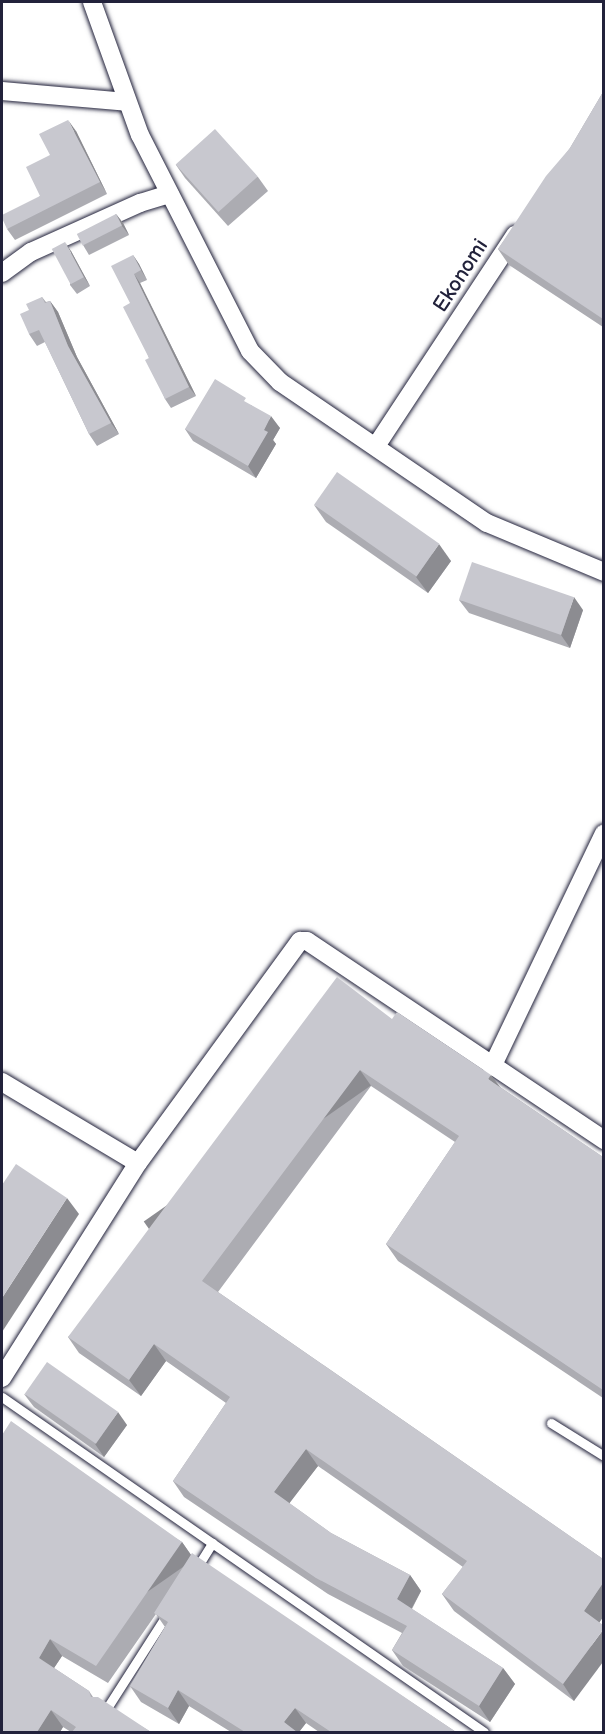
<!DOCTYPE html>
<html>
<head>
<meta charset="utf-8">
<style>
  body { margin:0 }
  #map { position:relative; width:605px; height:1734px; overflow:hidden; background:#fff; font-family:"Balsamiq Sans",sans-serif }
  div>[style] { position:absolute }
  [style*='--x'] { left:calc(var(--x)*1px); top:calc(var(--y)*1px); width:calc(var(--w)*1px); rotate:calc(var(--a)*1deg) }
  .roads { filter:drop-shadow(0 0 2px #22223b) drop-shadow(0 0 2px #22223b) }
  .service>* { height:9px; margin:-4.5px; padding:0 4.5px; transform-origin:4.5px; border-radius:4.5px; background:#fff }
  .minor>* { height:18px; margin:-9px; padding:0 9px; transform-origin:9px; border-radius:9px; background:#fff }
  .wall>* { inset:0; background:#acacb2 }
  .shaded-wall>* { inset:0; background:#8c8c91; transform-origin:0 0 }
  .building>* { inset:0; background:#c8c8cf; transform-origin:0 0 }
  span { translate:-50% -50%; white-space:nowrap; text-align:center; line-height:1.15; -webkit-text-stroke:6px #fff; paint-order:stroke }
  .street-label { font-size:21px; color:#22223b }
  .frame { position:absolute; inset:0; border:3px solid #22223b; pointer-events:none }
</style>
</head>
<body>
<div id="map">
  <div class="roads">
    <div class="service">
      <i style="--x:2;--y:1397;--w:587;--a:34.8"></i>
      <i style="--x:551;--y:1423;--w:62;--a:31.9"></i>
      <i style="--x:196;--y:1569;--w:31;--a:-58"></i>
      <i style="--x:107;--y:1708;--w:112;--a:-57.4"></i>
    </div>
    <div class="minor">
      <i style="--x:92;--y:2;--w:141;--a:70.2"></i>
      <i style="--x:140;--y:135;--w:242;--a:63"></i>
      <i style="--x:250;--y:351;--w:43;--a:45.9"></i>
      <i style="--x:280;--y:382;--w:250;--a:34.3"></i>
      <i style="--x:487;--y:523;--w:127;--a:22.7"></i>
      <i style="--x:2;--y:91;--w:125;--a:5"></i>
      <i style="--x:2;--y:273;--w:36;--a:-36"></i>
      <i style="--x:31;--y:252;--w:120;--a:-24.2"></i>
      <i style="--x:140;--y:203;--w:31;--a:-17"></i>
      <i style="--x:376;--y:446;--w:253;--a:-56.6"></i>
      <i style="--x:492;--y:1067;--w:259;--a:-64.4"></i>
      <i style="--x:2;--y:1082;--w:158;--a:30.8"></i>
      <i style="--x:2;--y:1378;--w:254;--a:-57.7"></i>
      <i style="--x:138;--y:1163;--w:275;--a:-53.9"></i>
      <i style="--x:300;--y:941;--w:7;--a:0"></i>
      <i style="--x:307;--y:941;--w:358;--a:33.8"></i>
    </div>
  </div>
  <div class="wall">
    <i style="clip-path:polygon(603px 92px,603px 327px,509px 265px,498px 249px,570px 148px)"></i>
    <i style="clip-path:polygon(76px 131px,107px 194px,15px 240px,7px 229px,40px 196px,50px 155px)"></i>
    <i style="clip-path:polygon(176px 165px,258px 177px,268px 191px,228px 226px,185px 178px)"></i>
    <i style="clip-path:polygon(116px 214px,123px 223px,129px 235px,89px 255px,83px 245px)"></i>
    <i style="clip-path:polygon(71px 251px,90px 286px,77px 294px,70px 285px)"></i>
    <i style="clip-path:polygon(133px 255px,139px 264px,147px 280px,140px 283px,196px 396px,171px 408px,165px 399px,149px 358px,130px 303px)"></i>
    <i style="clip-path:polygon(42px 297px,46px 302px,50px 301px,58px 312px,77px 357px,119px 434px,97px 446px,89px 434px,45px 342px,37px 346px,29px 334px,29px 310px)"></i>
    <i style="clip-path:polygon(251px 405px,280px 428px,273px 440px,276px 444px,256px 478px,193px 441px,185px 429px)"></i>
    <i style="clip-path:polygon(314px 505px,451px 561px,428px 593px,326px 522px)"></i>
    <i style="clip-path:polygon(459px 600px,583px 610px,570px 648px,469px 613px)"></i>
    <i style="clip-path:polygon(392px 1019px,500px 1087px,603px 1157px,603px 1398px,398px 1261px,386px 1244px,455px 1142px,371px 1086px,218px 1292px,603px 1559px,603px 1617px,599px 1622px,574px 1701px,454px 1611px,442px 1594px,463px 1567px,318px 1466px,289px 1503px,331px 1533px,410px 1575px,421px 1591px,412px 1609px,503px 1668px,515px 1684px,490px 1722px,403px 1666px,392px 1650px,402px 1633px,328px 1594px,184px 1497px,173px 1481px,226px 1403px,166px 1361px,141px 1396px,79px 1353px,68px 1337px)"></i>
    <i style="clip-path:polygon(24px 1394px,127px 1425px,104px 1457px,34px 1407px)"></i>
    <i style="clip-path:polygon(2px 1435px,182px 1542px,191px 1555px,456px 1732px,319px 1732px,306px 1723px,299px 1732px,231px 1732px,189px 1706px,179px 1724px,141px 1702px,130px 1686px,165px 1627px,156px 1614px,108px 1683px,62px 1656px,54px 1668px,89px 1691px,93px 1697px,151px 1732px,71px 1732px,63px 1727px,60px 1732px,2px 1732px)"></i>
  </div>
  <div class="shaded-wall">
    <i style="clip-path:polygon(68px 120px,76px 131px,107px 194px,100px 182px)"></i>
    <i style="clip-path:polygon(116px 214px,123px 223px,129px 235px,122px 226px)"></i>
    <i style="clip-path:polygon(65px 242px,71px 251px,90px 286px,84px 277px)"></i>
    <i style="clip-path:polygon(133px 255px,139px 264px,147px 280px,141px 270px)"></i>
    <i style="clip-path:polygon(134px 274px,140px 283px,196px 396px,189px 387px)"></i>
    <i style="clip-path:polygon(50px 301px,58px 312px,77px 357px,119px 434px,111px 423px,68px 346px)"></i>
    <i style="clip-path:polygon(271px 416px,280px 428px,273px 440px,276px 444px,256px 478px,248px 466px,264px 430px)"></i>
    <i style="clip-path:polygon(439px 544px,451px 561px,428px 593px,416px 577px)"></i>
    <i style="clip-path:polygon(574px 597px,583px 610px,570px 648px,561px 635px)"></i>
    <i style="left:360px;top:1070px;width:19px;height:264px;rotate:55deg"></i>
    <i style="clip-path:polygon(491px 1075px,503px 1091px,488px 1079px)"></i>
    <i style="clip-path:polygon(67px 1198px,79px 1214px,2px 1332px,2px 1298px)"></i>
    <i style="clip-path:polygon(154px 1344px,166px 1361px,141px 1396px,129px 1380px)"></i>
    <i style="clip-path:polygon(118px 1412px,127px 1425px,104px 1457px,95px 1444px)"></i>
    <i style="clip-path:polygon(306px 1449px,318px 1466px,285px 1509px,274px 1492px)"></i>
    <i style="left:182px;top:1542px;width:21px;height:151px;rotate:55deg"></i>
    <i style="clip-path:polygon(410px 1575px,421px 1591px,408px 1615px,397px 1599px)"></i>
    <i style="clip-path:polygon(603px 1583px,603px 1617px,596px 1628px,584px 1611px)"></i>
    <i style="clip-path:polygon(603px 1630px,603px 1662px,574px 1701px,563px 1684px)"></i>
    <i style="clip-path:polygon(50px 1639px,62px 1656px,50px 1674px,39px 1658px)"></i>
    <i style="clip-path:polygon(503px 1668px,515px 1684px,490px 1722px,479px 1706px)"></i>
    <i style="clip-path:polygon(178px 1690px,189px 1706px,179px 1724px,168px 1708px)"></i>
    <i style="clip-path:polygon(295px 1708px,306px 1723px,299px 1732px,292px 1732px,284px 1722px)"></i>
    <i style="clip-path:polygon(51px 1710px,63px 1727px,60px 1732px,37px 1732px)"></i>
  </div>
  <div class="building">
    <i style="clip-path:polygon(603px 92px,603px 319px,498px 249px,546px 176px,570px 148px)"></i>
    <i style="clip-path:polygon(68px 120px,100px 182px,7px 229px,2px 218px,2px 215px,40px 196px,26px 167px,50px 155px,39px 134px)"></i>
    <i style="left:215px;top:129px;width:64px;height:53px;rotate:48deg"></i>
    <i style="left:116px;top:214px;width:13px;height:44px;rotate:63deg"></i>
    <i style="left:65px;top:242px;width:40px;height:15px;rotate:62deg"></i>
    <i style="clip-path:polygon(133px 255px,141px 270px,134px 274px,189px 387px,165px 399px,145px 360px,149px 358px,123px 307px,130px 303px,111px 266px)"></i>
    <i style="clip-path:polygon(42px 297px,45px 303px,50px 301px,68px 346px,111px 423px,89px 434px,39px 330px,29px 334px,20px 314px,29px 310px,26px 304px)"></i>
    <i style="clip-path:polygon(215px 379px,246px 398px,244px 401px,271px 416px,264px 430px,268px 432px,248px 466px,185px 429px)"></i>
    <i style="left:337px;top:472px;width:125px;height:40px;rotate:35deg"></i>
    <i style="left:472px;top:562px;width:108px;height:40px;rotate:19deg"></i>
    <i style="clip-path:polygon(337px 977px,392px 1019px,397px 1012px,491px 1075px,488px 1079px,603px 1157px,603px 1390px,386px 1244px,459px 1136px,360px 1070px,202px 1281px,603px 1559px,603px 1583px,584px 1611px,603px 1625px,603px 1630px,563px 1684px,442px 1594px,467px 1561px,306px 1449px,274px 1492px,331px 1533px,410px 1575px,397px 1599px,503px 1668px,479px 1706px,392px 1650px,407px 1626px,316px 1578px,173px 1481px,230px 1397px,154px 1344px,129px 1380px,68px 1337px)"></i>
    <i style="clip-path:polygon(16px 1164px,67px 1198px,2px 1298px,2px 1185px)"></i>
    <i style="left:47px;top:1362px;width:87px;height:39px;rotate:35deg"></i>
    <i style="clip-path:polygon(11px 1421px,182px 1542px,96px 1666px,50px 1639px,39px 1658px,89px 1691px,91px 1697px,98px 1697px,151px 1732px,72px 1732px,76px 1727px,51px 1710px,37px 1732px,2px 1732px,2px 1435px)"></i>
    <i style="clip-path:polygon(192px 1553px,456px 1732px,331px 1732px,295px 1708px,284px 1722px,297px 1732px,245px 1732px,178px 1690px,168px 1708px,130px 1686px,168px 1622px,154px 1613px)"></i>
  </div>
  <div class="street-label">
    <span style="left:461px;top:276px;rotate:-57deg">Ekonomi</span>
  </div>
  <div class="frame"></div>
</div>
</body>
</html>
